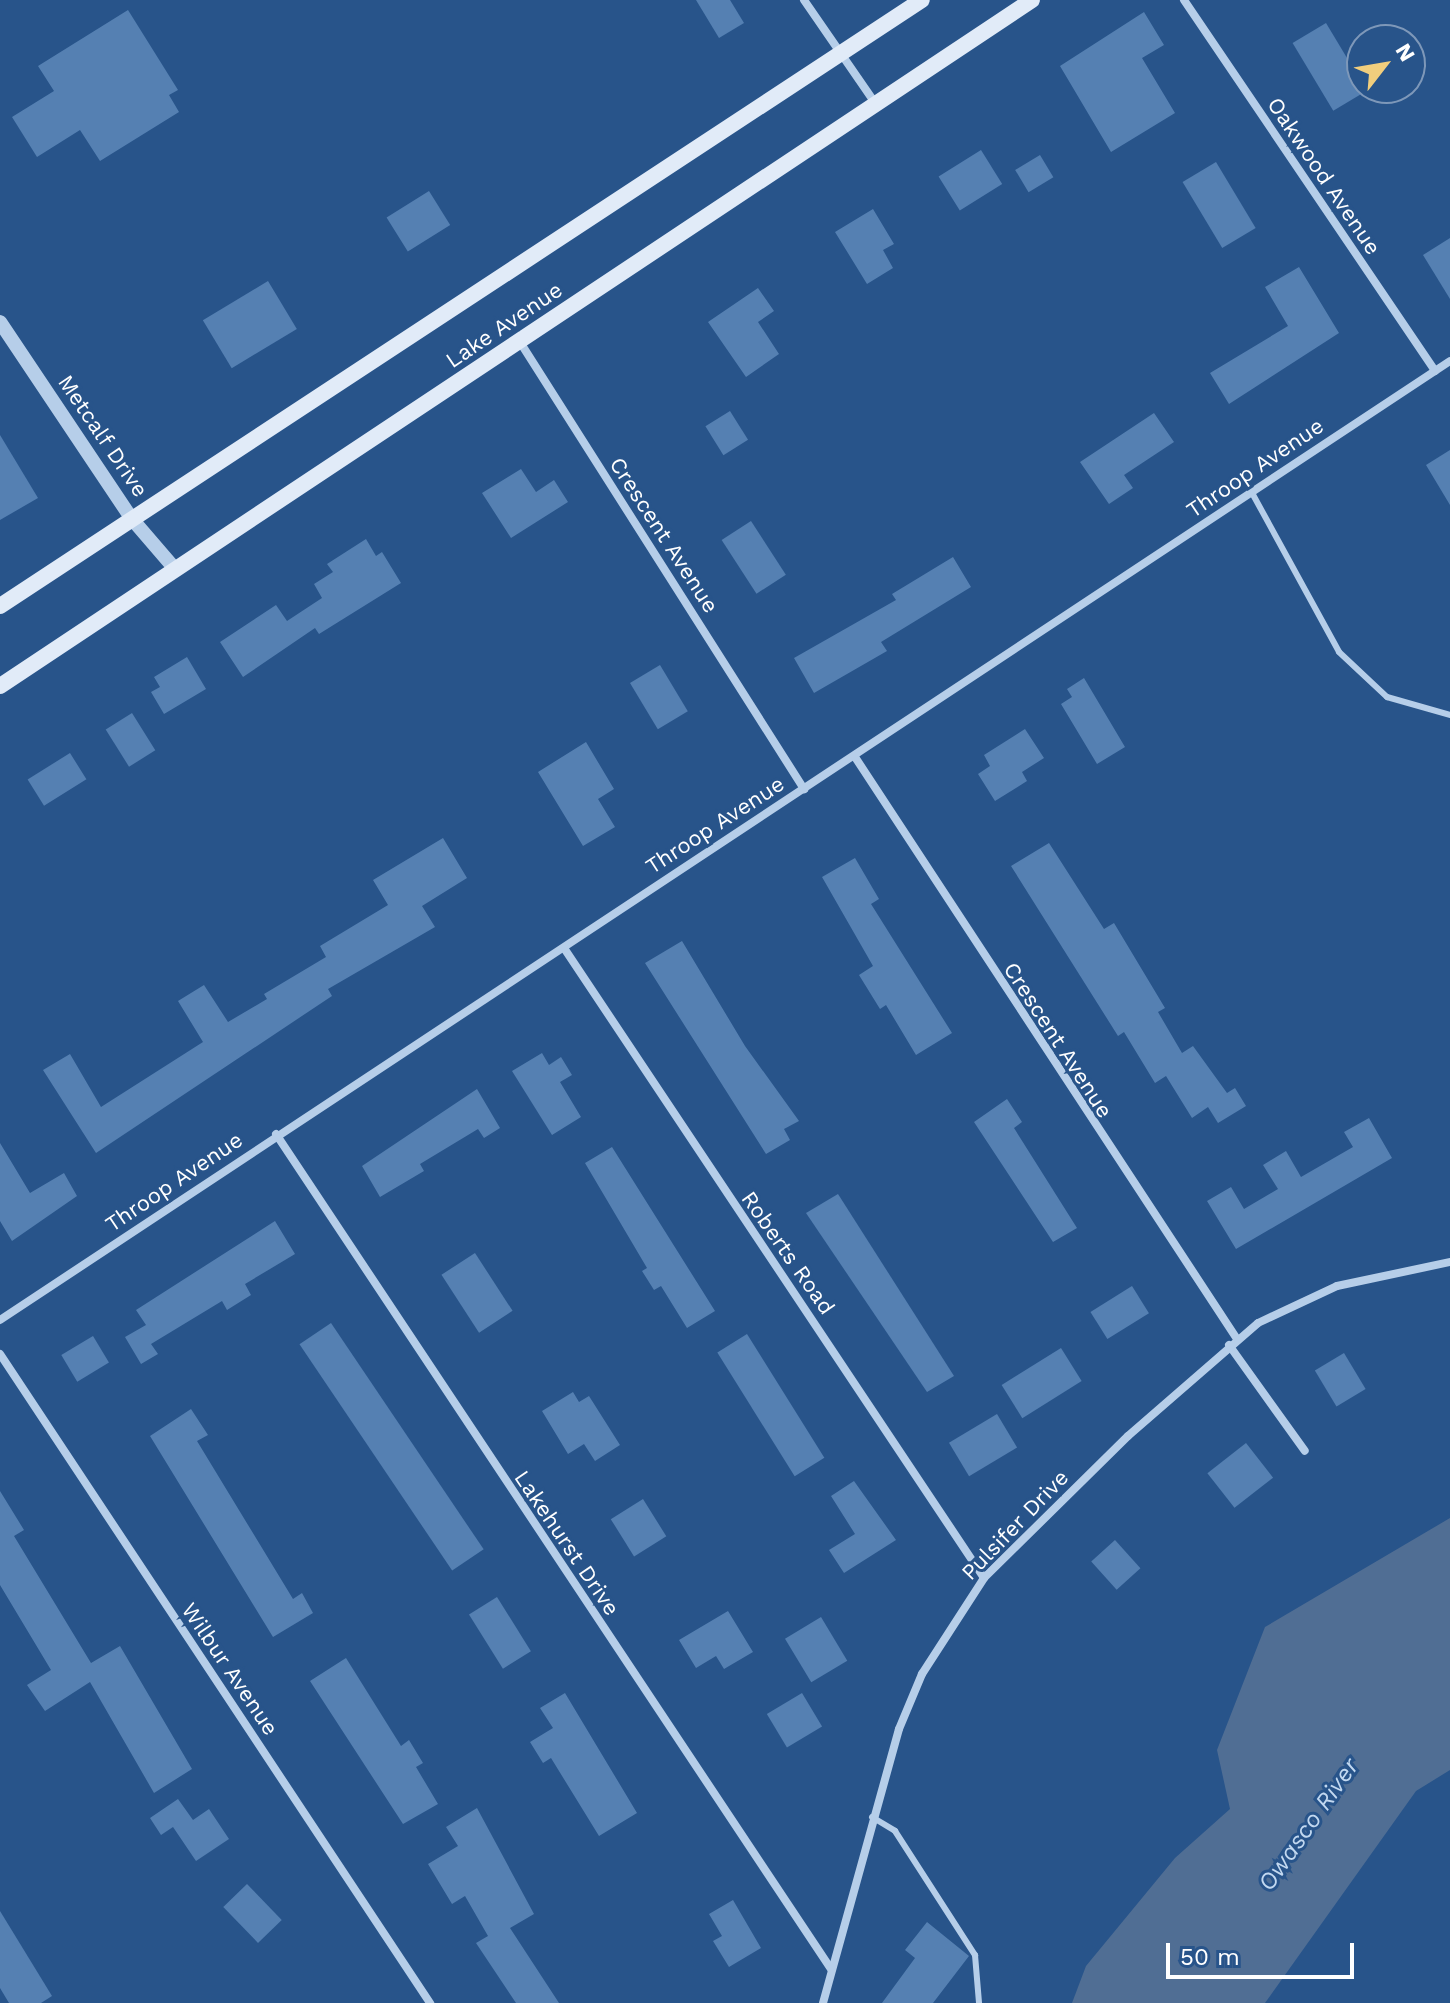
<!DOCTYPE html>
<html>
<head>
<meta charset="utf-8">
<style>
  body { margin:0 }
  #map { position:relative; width:1450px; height:2003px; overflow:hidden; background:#28548a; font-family:"Work Sans",sans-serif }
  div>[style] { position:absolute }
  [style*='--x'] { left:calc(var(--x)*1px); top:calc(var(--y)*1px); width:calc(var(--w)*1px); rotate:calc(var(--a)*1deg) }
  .water>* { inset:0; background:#506e94 }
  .building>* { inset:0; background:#5580b2; transform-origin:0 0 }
  .service>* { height:6px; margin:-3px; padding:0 3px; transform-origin:3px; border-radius:3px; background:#b6cee9 }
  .minor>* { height:8px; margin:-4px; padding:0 4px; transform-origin:4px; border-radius:4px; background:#b6cee9 }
  .tertiary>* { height:14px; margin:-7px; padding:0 7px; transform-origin:7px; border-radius:7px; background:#b6cee9 }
  .secondary>* { height:16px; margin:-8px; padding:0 8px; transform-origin:8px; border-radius:8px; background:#e1ebf8 }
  span { translate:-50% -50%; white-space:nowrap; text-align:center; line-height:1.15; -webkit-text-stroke:6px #28548a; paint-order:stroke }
  .street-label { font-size:22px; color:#fff }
  .water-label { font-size:24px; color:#c2d8f0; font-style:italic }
  .north { position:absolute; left:1346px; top:24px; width:80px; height:80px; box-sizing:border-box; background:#28548a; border:2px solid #7e98b9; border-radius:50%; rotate:59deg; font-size:22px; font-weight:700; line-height:32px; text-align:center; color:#fff }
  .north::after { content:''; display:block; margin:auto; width:28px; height:36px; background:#f1ce7d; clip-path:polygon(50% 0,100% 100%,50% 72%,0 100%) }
  .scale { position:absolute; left:1166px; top:1943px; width:188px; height:36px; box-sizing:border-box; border:4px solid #fff; border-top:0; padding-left:10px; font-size:24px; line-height:28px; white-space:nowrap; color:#fff; -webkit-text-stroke:6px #28548a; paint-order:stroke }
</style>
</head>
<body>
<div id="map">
  <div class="water">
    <i style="clip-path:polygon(1450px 1518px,1450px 1770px,1416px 1791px,1265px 2003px,1072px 2003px,1086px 1966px,1175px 1858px,1230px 1809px,1217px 1750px,1265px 1627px)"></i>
  </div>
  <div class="building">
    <i style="clip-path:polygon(696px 0,730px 0,744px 23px,719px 38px)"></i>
    <i style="clip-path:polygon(128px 10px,178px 90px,169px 95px,179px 112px,100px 161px,80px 130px,37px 157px,12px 117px,54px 91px,38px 66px)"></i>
    <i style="clip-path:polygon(1144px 12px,1164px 45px,1142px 58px,1175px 113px,1111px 152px,1060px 66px)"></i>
    <i style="left:1326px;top:23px;width:79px;height:39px;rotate:59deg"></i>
    <i style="left:981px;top:150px;width:40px;height:50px;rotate:58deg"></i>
    <i style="left:1040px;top:155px;width:26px;height:29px;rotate:59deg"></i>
    <i style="left:1216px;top:162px;width:77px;height:39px;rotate:59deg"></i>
    <i style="left:429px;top:191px;width:40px;height:50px;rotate:58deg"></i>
    <i style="clip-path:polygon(873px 209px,894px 244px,883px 250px,893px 268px,867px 284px,835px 232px)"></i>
    <i style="clip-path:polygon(1450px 238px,1450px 299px,1423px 255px)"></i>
    <i style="clip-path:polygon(1299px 267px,1339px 333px,1229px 404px,1210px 373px,1288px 326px,1265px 287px)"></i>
    <i style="left:268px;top:281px;width:56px;height:76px;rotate:59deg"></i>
    <i style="clip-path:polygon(758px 288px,774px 311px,758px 322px,779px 354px,746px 377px,708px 322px)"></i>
    <i style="left:730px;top:411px;width:34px;height:29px;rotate:58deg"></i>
    <i style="clip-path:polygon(1154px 413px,1174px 442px,1124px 475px,1133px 488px,1109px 504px,1080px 462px)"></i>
    <i style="clip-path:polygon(0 435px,38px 498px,0 520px)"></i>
    <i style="clip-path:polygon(1450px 450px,1450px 505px,1426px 465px)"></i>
    <i style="clip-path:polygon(521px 469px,536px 492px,554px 480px,568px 502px,511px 538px,482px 493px)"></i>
    <i style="left:751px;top:521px;width:64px;height:35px;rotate:57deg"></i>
    <i style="clip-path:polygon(366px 539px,376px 556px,382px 552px,401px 583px,319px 634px,315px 628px,243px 677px,220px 642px,276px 605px,287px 621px,322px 598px,314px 584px,333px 572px,327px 564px)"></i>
    <i style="clip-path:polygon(953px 557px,971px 587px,881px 642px,887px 651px,814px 693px,794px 658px,896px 600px,892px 594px)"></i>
    <i style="clip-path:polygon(187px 657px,206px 689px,164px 714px,151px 692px,160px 687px,154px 677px)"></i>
    <i style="left:660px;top:665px;width:54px;height:35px;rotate:59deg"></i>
    <i style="clip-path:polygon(1084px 678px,1125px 747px,1097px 764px,1061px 704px,1072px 697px,1067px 689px)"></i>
    <i style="left:132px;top:713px;width:44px;height:31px;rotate:58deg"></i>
    <i style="clip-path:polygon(1025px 729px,1044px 758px,1022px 772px,1027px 781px,995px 801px,978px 774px,990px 766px,984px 755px)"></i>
    <i style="clip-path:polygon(586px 742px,614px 789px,598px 799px,615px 827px,583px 846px,538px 772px)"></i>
    <i style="left:70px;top:753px;width:31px;height:50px;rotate:58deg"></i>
    <i style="clip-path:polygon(443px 838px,467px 878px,422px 906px,435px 927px,328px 989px,332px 996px,96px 1153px,43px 1070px,70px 1054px,101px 1107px,203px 1042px,178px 1001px,204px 985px,228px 1022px,267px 999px,264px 994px,326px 957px,320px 946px,388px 905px,373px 880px)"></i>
    <i style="clip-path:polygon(1049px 843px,1104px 929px,1114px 923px,1165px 1008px,1158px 1012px,1182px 1053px,1193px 1046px,1227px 1093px,1235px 1088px,1246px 1106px,1218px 1123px,1208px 1107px,1192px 1118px,1166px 1076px,1155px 1083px,1124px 1032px,1118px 1036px,1011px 866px)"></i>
    <i style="clip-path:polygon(855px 858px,879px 899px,871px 904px,952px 1033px,916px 1055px,886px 1005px,880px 1009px,859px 975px,873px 966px,822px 877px)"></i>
    <i style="clip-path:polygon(682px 941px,745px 1046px,799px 1121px,784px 1129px,790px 1140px,766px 1154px,645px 963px)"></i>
    <i style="clip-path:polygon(542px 1053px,549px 1065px,561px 1057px,572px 1075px,560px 1082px,581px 1117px,552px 1135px,512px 1071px)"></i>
    <i style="clip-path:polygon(477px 1089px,500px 1128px,484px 1138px,478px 1129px,420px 1164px,424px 1171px,380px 1197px,362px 1166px)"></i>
    <i style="clip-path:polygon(1007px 1099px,1022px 1122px,1014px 1128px,1077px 1228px,1053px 1242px,974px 1122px)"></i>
    <i style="clip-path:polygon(1369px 1118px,1392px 1158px,1236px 1249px,1207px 1201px,1231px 1187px,1244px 1209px,1278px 1189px,1263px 1165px,1286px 1151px,1301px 1177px,1353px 1147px,1344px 1132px)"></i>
    <i style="clip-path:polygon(0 1143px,30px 1193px,64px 1173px,77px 1196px,12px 1241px,0 1221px)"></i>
    <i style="clip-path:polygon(612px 1147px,715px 1311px,687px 1328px,661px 1286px,654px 1290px,642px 1271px,647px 1268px,585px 1163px)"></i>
    <i style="clip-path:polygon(838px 1194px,954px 1376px,927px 1392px,806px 1213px)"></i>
    <i style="clip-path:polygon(275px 1221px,295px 1254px,245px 1284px,251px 1295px,227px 1310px,222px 1301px,151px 1344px,158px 1354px,141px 1364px,125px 1337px,146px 1325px,136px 1310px)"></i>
    <i style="left:475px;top:1253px;width:69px;height:40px;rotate:57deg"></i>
    <i style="left:1132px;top:1286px;width:32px;height:49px;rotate:58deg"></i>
    <i style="left:331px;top:1323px;width:273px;height:38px;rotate:56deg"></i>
    <i style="left:747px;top:1334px;width:146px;height:35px;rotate:58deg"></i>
    <i style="left:93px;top:1336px;width:31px;height:37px;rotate:59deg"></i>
    <i style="left:1061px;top:1348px;width:39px;height:70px;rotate:58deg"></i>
    <i style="left:1344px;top:1353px;width:42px;height:34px;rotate:59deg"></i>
    <i style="clip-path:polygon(573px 1392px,579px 1402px,589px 1396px,620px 1445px,595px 1461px,584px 1444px,568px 1454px,542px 1411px)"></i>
    <i style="clip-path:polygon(191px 1409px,208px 1435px,197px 1441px,293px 1599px,302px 1593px,313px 1613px,273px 1637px,150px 1436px)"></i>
    <i style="left:997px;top:1414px;width:39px;height:56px;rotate:59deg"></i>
    <i style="left:1246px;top:1443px;width:44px;height:49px;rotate:52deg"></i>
    <i style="clip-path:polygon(854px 1481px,896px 1540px,844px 1573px,829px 1550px,855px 1534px,831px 1496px)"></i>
    <i style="clip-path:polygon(0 1491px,24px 1530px,14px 1536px,91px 1663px,120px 1646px,192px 1769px,154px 1793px,90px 1682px,45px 1711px,27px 1685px,51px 1670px,0 1585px)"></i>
    <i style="left:643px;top:1499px;width:44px;height:38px;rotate:58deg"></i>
    <i style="left:1115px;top:1540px;width:38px;height:32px;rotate:48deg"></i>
    <i style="left:497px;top:1597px;width:64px;height:33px;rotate:58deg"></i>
    <i style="clip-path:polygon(728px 1611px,753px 1652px,724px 1669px,716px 1656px,696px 1668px,679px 1640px)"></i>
    <i style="left:821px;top:1617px;width:51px;height:42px;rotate:59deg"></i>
    <i style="clip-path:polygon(346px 1658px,401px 1746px,409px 1740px,423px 1763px,416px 1767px,438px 1804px,403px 1824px,310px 1681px)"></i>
    <i style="clip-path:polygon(565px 1693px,637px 1813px,599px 1836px,551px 1758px,543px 1763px,530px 1742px,553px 1728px,540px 1708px)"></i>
    <i style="left:802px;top:1693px;width:39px;height:41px;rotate:59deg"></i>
    <i style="clip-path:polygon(178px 1799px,193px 1820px,209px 1809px,229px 1839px,196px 1861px,173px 1827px,161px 1835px,150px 1818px)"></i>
    <i style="clip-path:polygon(477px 1808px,534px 1914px,510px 1928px,559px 2003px,516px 2003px,476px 1943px,488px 1936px,465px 1896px,452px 1904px,428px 1864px,458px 1846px,446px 1827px)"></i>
    <i style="left:247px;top:1884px;width:50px;height:33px;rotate:46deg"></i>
    <i style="clip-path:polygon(733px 1900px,761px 1948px,729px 1967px,713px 1941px,722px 1936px,709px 1914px)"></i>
    <i style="clip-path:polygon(0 1911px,52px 1996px,41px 2003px,9px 2003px,0 1988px)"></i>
    <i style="clip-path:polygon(927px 1922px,969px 1956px,933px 2003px,882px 2003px,915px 1958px,905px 1950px)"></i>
  </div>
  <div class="service">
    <i style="--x:1251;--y:491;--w:183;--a:61.3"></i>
    <i style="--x:1339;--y:652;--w:66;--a:43.2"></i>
    <i style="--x:1387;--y:697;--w:66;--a:15.9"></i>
    <i style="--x:872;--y:1817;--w:27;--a:31"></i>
    <i style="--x:895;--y:1831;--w:148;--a:57.2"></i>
    <i style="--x:975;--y:1955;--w:48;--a:85.2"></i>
  </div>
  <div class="minor">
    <i style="--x:804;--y:0;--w:125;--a:55.4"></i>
    <i style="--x:1184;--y:0;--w:448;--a:55.9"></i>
    <i style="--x:520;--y:342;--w:530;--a:57.57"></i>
    <i style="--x:855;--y:757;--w:696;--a:56.72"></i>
    <i style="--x:564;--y:948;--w:757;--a:56.31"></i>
    <i style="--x:276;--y:1134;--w:1003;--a:56.39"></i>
    <i style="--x:0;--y:1320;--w:1738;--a:-33.48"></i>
    <i style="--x:1229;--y:1345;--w:130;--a:54.4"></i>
    <i style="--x:0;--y:1354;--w:779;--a:56.47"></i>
    <i style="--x:823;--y:2003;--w:284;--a:-74.5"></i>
    <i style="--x:899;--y:1729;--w:60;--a:-67.3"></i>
    <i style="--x:922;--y:1674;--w:114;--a:-57.1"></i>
    <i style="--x:984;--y:1578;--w:202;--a:-44.6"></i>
    <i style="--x:1128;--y:1436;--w:172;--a:-41"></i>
    <i style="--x:1258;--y:1323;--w:87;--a:-25.1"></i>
    <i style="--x:1337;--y:1286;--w:116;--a:-12"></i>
  </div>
  <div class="tertiary">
    <i style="--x:0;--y:322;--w:237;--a:56.2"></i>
    <i style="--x:132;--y:519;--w:66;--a:49.3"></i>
  </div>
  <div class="secondary">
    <i style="--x:0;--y:606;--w:1103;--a:-33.32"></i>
    <i style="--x:0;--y:686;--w:1239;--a:-33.61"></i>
  </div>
  <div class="street-label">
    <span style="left:1324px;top:176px;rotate:56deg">Oakwood Avenue</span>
    <span style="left:504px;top:325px;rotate:-34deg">Lake Avenue</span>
    <span style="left:103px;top:436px;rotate:56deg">Metcalf Drive</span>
    <span style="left:1255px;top:468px;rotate:-34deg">Throop Avenue</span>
    <span style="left:664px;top:535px;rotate:57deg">Crescent Avenue</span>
    <span style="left:715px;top:825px;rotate:-33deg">Throop Avenue</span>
    <span style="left:1058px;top:1040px;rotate:57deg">Crescent Avenue</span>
    <span style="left:174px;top:1182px;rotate:-34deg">Throop Avenue</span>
    <span style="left:788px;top:1253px;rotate:55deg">Roberts Road</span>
    <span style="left:1015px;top:1525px;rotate:-46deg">Pulsifer Drive</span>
    <span style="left:567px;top:1543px;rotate:56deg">Lakehurst Drive</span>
    <span style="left:230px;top:1669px;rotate:56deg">Wilbur Avenue</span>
  </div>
  <div class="water-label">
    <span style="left:1309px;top:1825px;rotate:-55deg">Owasco River</span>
  </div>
  <div class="north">N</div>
  <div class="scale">50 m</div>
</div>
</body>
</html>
